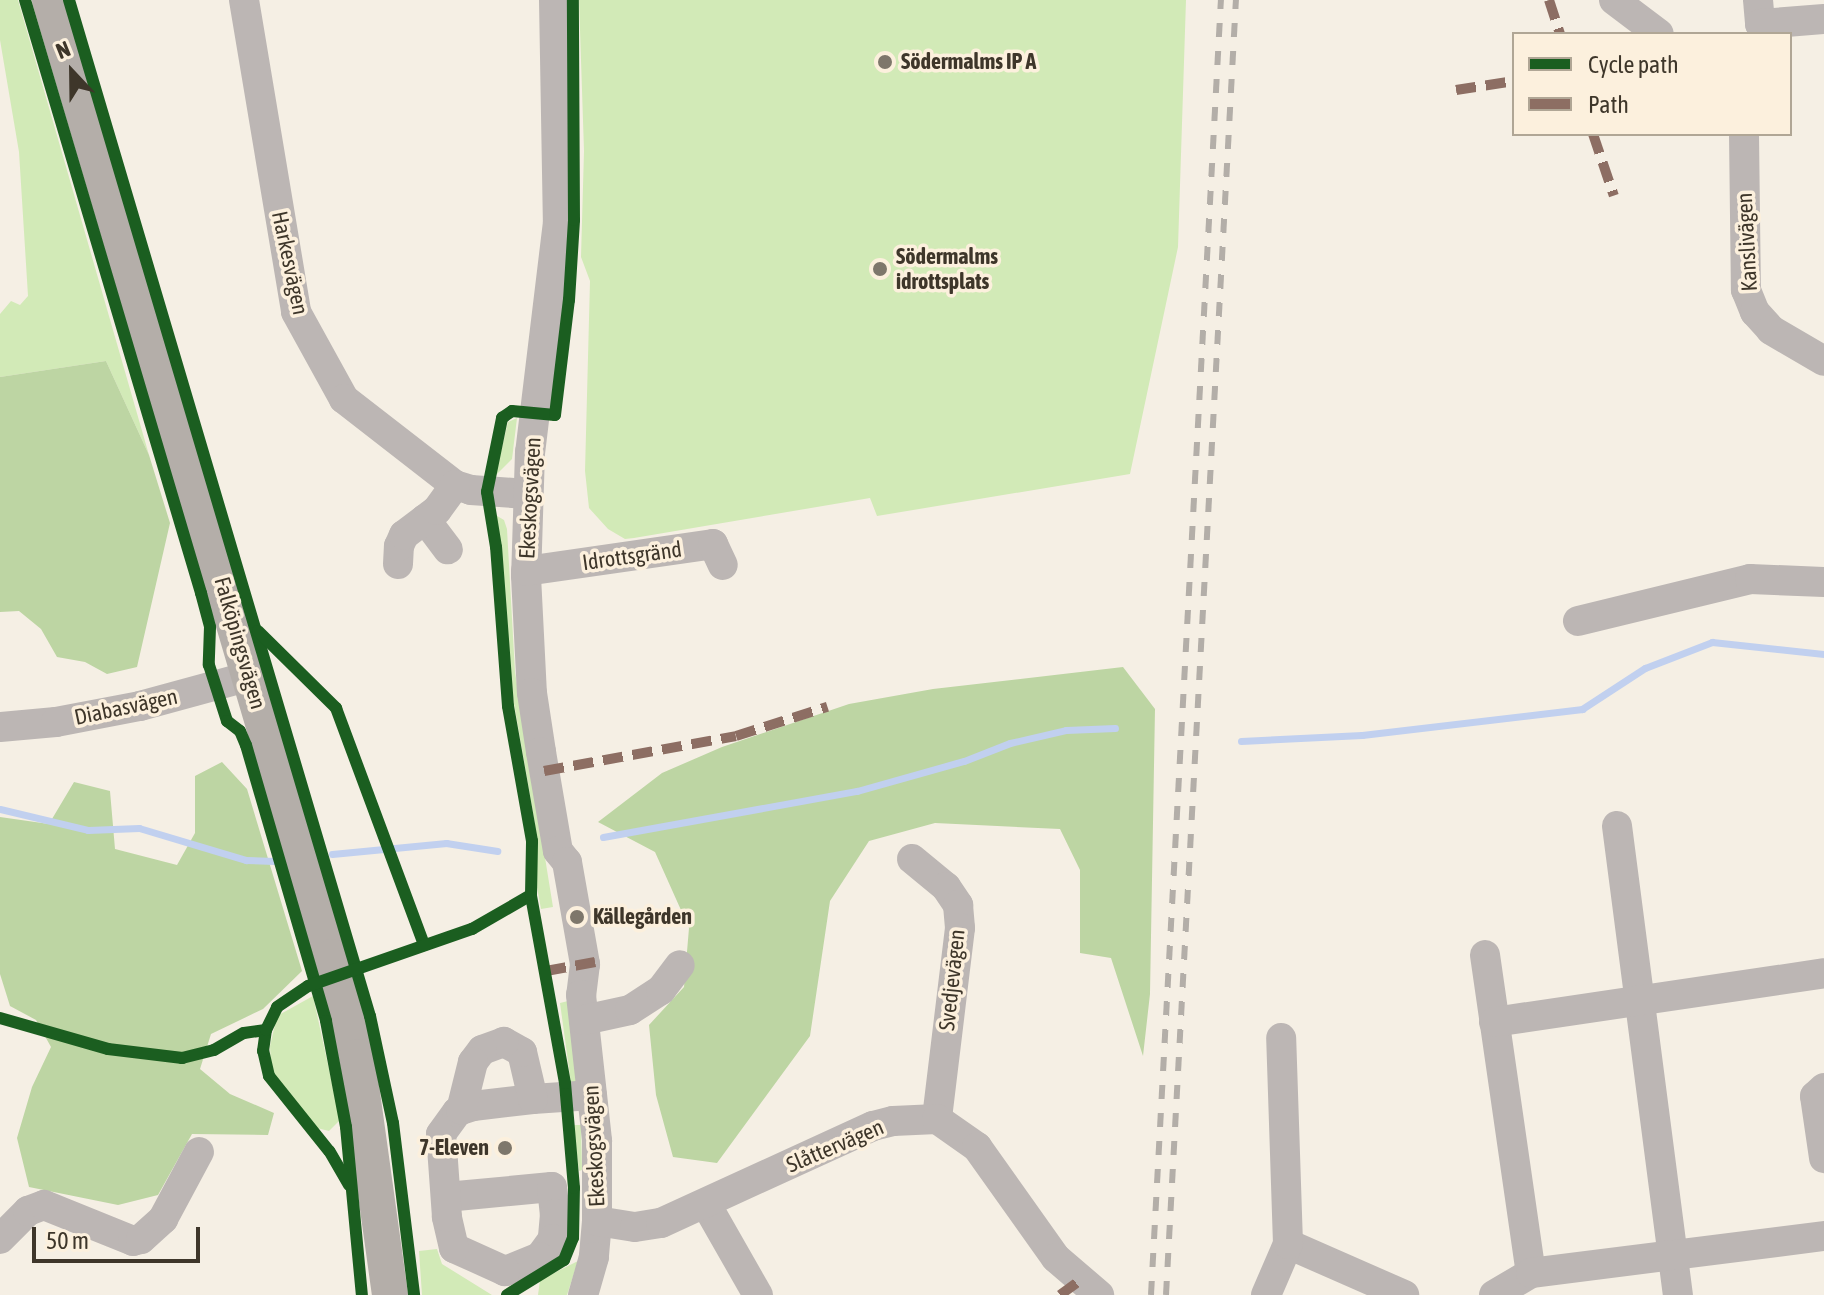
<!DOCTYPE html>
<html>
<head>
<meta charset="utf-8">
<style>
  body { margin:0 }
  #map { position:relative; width:1824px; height:1295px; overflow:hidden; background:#f5efe4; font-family:"Asap Condensed",sans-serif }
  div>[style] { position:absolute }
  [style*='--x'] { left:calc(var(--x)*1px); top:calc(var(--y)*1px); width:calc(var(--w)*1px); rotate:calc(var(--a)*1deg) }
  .green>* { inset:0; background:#d2eab7 }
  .forest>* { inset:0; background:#bdd5a3 }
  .stream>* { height:7px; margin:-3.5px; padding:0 3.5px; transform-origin:3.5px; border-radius:3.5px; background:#c1d0ef }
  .minor>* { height:30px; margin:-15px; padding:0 15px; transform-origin:15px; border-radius:15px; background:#bcb6b4 }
  .major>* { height:36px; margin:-18px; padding:0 18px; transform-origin:18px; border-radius:18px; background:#b4aea9 }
  .rail>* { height:6px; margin-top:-3px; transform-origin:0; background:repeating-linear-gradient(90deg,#b3aea8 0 14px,transparent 0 28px) }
  .quiet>* { height:10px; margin-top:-5px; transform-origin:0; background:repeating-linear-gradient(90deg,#8d6e63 0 20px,transparent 0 30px) }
  .cycleway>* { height:12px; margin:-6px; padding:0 6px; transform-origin:6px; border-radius:6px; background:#1b5e20 }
  .dots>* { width:22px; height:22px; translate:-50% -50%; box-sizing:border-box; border:4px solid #fcf0dd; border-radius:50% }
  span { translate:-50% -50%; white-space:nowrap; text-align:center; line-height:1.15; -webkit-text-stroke:7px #fcf0dd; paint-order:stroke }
  .poi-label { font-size:22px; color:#3e362a; font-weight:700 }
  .left { translate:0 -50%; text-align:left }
  .right { translate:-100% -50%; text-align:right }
  .street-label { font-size:22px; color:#3e362a }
  .legend { position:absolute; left:1512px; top:32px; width:280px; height:104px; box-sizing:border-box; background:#fcf0dd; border:2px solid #b0a695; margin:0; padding:10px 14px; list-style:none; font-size:24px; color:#3e362a }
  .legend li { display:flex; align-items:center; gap:16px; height:40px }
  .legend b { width:40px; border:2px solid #b0a695 }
  .north { position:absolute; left:32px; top:32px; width:80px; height:80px; -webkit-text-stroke:6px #fcf0dd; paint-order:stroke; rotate:338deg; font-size:22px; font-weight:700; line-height:32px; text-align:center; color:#3e362a }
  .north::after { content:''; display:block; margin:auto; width:28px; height:36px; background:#3e362a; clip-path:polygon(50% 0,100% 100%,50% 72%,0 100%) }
  .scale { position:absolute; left:32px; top:1227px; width:168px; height:36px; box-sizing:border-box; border:4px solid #3e362a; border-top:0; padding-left:10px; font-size:24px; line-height:28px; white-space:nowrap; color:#3e362a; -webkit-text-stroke:6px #fcf0dd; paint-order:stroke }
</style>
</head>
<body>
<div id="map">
  <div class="green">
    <i style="clip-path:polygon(0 0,18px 0,149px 455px,106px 361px,0 377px,0 314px,11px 301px,20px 305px,28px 296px,19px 152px,0 40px)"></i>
    <i style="clip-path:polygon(579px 0,1186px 0,1178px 247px,1130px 474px,877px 516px,870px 498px,634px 538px,625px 539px,608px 529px,589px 508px,585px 471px,590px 281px,581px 257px,584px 151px)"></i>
    <i style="clip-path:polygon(517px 418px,512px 459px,495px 476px,508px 422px)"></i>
    <i style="clip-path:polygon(492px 513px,504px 520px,507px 529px,515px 672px,553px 907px,541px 909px,536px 882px,535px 824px,509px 675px,501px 559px)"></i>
    <i style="clip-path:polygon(313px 996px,340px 1120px,329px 1131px,313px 1127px,280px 1088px,271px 1066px,270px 1046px,277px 1016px)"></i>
    <i style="clip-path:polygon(568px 1001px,577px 1082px,571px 1083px,560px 1003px)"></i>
    <i style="clip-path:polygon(573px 1125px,581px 1125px,582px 1170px,579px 1171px)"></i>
    <i style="clip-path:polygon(437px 1249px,442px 1264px,492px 1295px,422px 1295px,419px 1251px)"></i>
    <i style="clip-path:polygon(578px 1261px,567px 1295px,538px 1295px,540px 1280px)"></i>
  </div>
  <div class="forest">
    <i style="clip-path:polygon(106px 361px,149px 455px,170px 523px,137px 667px,107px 674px,85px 662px,57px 657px,41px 629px,19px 611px,0 612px,0 377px)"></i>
    <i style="clip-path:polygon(1123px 667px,1155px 709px,1150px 994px,1143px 1056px,1111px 958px,1080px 953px,1080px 870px,1060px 829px,935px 823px,869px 841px,830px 901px,810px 1036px,717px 1163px,673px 1157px,656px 1095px,649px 1025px,684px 987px,689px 928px,655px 852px,598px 822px,662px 773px,722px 747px,849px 704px,933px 689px)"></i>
    <i style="clip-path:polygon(222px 762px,247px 789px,302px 971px,263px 1009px,211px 1034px,200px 1069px,230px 1094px,274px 1113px,268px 1135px,192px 1134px,158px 1195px,118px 1205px,29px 1187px,17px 1138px,32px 1087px,51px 1047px,36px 1020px,10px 1006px,0 974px,0 817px,49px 824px,74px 782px,110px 791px,115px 849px,177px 865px,195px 833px,195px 776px)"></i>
  </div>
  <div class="stream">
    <i style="--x:1241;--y:741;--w:121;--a:-2.8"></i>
    <i style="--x:1362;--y:735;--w:222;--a:-6.7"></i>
    <i style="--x:1582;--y:709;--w:75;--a:-33.1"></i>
    <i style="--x:1645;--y:668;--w:72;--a:-21.2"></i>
    <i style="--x:1712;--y:642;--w:113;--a:6.1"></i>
    <i style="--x:0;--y:809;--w:90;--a:13.4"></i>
    <i style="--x:88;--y:830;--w:51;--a:-2.2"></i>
    <i style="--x:139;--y:828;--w:112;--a:16.7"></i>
    <i style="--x:246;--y:860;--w:28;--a:2"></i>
    <i style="--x:603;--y:837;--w:258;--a:-10.3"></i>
    <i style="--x:857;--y:791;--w:111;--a:-15.7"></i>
    <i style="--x:964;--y:761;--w:49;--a:-21.4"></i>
    <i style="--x:1010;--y:743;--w:57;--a:-13.1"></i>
    <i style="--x:1066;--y:730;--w:49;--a:-2.3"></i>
    <i style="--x:332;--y:854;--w:115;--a:-5.5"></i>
    <i style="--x:446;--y:843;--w:52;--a:8.9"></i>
  </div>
  <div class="minor">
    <i style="--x:244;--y:0;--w:316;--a:80.5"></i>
    <i style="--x:296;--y:312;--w:99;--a:61.1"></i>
    <i style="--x:344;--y:399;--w:140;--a:37.8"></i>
    <i style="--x:455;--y:485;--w:17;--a:17"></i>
    <i style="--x:471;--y:490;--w:56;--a:4.1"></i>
    <i style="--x:554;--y:0;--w:222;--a:89"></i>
    <i style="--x:558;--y:222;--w:232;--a:96.9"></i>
    <i style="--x:530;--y:452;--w:124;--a:91.8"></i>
    <i style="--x:526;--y:576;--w:117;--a:87.1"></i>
    <i style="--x:532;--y:693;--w:60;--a:81.3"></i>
    <i style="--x:541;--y:752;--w:100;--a:80.3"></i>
    <i style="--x:558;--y:851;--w:14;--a:51"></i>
    <i style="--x:567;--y:862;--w:104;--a:80"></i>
    <i style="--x:585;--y:964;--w:31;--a:97"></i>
    <i style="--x:581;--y:995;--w:147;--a:83.7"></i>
    <i style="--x:597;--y:1141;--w:80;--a:90"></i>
    <i style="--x:597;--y:1221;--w:36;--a:95"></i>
    <i style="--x:594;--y:1257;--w:40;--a:106"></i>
    <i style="--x:1614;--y:0;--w:56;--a:37.1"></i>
    <i style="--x:1758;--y:0;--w:24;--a:85"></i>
    <i style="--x:1760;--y:24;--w:64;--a:-4.5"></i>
    <i style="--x:1744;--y:134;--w:156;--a:89.3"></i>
    <i style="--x:1746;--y:290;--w:24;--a:68"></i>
    <i style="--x:1755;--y:312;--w:24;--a:48"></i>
    <i style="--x:1771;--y:330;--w:61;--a:30.3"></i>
    <i style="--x:425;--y:519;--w:38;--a:53"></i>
    <i style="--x:398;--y:564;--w:18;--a:-87"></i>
    <i style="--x:399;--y:546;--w:12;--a:-66"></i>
    <i style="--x:404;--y:535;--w:41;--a:-37.1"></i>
    <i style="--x:437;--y:510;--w:31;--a:-54"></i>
    <i style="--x:526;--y:571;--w:189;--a:-8.2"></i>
    <i style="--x:713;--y:544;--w:23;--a:65"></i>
    <i style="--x:1578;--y:621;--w:177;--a:-13.7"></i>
    <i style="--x:1750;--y:579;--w:74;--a:2.3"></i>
    <i style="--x:0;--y:727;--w:56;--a:-5.1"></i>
    <i style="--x:56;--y:722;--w:86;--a:-10.8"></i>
    <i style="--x:140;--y:706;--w:114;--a:-15.3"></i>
    <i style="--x:1617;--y:826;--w:473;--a:82.6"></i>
    <i style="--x:912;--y:859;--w:44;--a:39.5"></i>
    <i style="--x:946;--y:887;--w:22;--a:56"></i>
    <i style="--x:958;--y:905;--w:23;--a:85"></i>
    <i style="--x:960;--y:928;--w:192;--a:96.9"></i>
    <i style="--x:1485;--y:955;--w:321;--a:81.8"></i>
    <i style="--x:584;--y:1020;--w:47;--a:-12.3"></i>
    <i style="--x:630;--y:1010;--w:37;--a:-33"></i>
    <i style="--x:661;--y:990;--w:31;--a:-53"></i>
    <i style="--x:1494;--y:1022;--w:334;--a:-8.4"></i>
    <i style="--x:1824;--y:1088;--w:12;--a:138"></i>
    <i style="--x:1815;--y:1096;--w:63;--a:81.7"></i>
    <i style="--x:533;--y:1099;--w:59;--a:-3.9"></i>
    <i style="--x:446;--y:1197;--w:106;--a:-5.4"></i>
    <i style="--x:552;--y:1187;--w:27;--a:84"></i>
    <i style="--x:555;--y:1214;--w:25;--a:95"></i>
    <i style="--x:553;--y:1239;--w:22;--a:126"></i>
    <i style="--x:540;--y:1257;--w:38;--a:158"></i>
    <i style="--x:505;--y:1271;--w:56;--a:-155.7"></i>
    <i style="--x:454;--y:1248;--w:32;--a:-103"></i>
    <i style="--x:447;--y:1217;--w:83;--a:-94.1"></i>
    <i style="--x:441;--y:1134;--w:27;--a:-54"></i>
    <i style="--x:457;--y:1112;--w:4;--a:-27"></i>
    <i style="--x:461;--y:1110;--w:13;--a:-18"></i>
    <i style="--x:473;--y:1106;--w:60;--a:-6.7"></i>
    <i style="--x:533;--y:1099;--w:48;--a:-103.2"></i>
    <i style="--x:522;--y:1052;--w:21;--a:-151"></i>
    <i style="--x:504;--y:1042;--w:23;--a:160"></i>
    <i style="--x:482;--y:1050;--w:15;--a:127"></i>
    <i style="--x:473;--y:1062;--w:49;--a:104"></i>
    <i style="--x:706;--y:1204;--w:105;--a:60.3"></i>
    <i style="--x:597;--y:1221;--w:38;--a:9"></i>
    <i style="--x:635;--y:1227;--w:26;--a:-9"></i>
    <i style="--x:661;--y:1223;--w:233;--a:-24.6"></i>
    <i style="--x:873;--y:1126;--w:21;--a:-14"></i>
    <i style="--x:893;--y:1121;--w:44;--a:-2.6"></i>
    <i style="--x:937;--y:1119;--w:49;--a:35"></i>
    <i style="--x:977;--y:1147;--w:136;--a:54.6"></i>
    <i style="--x:1056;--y:1258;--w:57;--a:40.7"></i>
    <i style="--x:0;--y:1239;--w:40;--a:-45"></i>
    <i style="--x:28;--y:1211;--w:17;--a:-21"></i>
    <i style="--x:44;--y:1205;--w:96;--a:22"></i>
    <i style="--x:133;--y:1241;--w:8;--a:-14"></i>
    <i style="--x:141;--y:1239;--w:30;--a:-42"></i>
    <i style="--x:163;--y:1219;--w:76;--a:-61.8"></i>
    <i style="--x:1288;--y:1244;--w:127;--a:23.7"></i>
    <i style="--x:1266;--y:1295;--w:56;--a:-66.7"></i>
    <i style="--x:1288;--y:1244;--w:206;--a:-91.9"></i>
    <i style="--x:1494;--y:1295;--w:43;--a:-30.7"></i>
    <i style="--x:1531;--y:1273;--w:295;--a:-7.2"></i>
  </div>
  <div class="major">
    <i style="--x:50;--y:0;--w:998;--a:73.58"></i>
    <i style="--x:332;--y:957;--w:103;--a:76"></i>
    <i style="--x:357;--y:1057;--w:240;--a:82.1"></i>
  </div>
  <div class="rail">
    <i style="--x:1151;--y:1295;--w:1297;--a:-86.91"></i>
    <i style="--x:1166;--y:1295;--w:1297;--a:-86.91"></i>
  </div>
  <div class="quiet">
    <i style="--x:1549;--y:0;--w:36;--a:72"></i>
    <i style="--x:1456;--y:90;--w:59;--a:-8.8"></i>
    <i style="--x:1593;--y:134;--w:65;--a:71.3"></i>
    <i style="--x:544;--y:771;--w:195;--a:-10.3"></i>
    <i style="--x:736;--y:736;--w:96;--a:-17.7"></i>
    <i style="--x:546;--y:971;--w:50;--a:-10.4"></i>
    <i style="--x:1060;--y:1295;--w:24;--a:-36"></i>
  </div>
  <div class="cycleway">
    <i style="--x:25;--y:0;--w:619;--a:73.47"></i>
    <i style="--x:201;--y:593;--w:35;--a:75"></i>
    <i style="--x:210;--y:627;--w:38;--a:92"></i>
    <i style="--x:209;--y:665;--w:59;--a:72.2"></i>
    <i style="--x:227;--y:721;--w:16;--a:38"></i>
    <i style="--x:240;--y:731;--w:15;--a:67"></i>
    <i style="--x:246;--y:745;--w:287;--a:73.8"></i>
    <i style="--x:326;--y:1021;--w:108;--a:79.3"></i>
    <i style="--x:346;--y:1127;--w:169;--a:84.6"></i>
    <i style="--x:69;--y:0;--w:1060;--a:73.5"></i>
    <i style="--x:370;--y:1016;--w:109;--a:77.9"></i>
    <i style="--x:393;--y:1123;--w:173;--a:83"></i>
    <i style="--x:258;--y:631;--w:110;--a:44.6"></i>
    <i style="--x:336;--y:708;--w:253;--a:69.6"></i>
    <i style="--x:0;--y:1018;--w:112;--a:16"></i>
    <i style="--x:108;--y:1049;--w:75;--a:6.9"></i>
    <i style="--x:182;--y:1058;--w:33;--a:-14"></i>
    <i style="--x:214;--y:1050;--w:34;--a:-30"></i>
    <i style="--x:244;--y:1033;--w:22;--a:-8"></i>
    <i style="--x:349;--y:1185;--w:39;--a:-120"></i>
    <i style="--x:329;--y:1151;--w:96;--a:-128.7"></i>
    <i style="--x:269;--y:1076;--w:26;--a:-103"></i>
    <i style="--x:263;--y:1051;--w:21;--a:-82"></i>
    <i style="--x:266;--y:1030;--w:25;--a:-64"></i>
    <i style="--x:277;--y:1007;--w:37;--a:-34"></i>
    <i style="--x:308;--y:986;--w:174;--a:-19.2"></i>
    <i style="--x:472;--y:929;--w:68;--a:-30"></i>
    <i style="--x:507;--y:1295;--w:67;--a:-31.6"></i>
    <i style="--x:564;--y:1260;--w:24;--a:-68"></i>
    <i style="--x:573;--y:1238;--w:50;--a:-88.9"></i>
    <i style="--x:574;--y:1188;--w:105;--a:-94.9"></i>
    <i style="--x:565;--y:1083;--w:191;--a:-100.3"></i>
    <i style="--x:531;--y:895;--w:54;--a:-88.9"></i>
    <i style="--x:532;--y:841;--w:137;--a:-100.1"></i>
    <i style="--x:508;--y:706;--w:159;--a:-94.3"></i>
    <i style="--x:496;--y:547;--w:56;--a:-99.3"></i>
    <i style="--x:487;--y:492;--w:76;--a:-78.5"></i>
    <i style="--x:502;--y:418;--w:12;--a:-35"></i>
    <i style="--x:512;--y:411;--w:43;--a:5.3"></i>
    <i style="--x:555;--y:415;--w:116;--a:-83.1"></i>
    <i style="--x:569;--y:300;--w:80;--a:-86.4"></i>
    <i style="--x:574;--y:220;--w:220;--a:-90.3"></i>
  </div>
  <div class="dots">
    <i style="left:885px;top:62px;background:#7e776b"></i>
    <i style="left:880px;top:269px;background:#7e776b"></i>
    <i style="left:577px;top:917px;background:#7e776b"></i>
    <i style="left:505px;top:1148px;background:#7e776b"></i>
  </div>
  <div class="poi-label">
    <span class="left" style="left:901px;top:62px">Södermalms IP A</span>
    <span class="left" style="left:896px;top:269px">Södermalms<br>idrottsplats</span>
    <span class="left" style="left:593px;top:917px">Källegården</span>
    <span class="right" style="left:489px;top:1148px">7-Eleven</span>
  </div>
  <div class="street-label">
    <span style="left:1747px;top:242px;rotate:-93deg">Kanslivägen</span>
    <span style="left:290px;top:263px;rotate:78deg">Harkesvägen</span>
    <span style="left:530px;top:498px;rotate:-87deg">Ekeskogsvägen</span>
    <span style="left:632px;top:556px;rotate:-8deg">Idrottsgränd</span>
    <span style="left:240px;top:643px;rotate:74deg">Falköpingsvägen</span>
    <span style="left:126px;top:707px;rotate:-12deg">Diabasvägen</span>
    <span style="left:952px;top:980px;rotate:-84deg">Svedjevägen</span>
    <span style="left:594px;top:1146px;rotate:-93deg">Ekeskogsvägen</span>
    <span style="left:835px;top:1146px;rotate:-23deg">Slåttervägen</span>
  </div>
  <ul class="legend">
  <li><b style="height:10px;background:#1b5e20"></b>Cycle path</li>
  <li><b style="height:10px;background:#8d6e63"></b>Path</li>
  </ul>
  <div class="north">N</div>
  <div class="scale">50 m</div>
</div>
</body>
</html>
